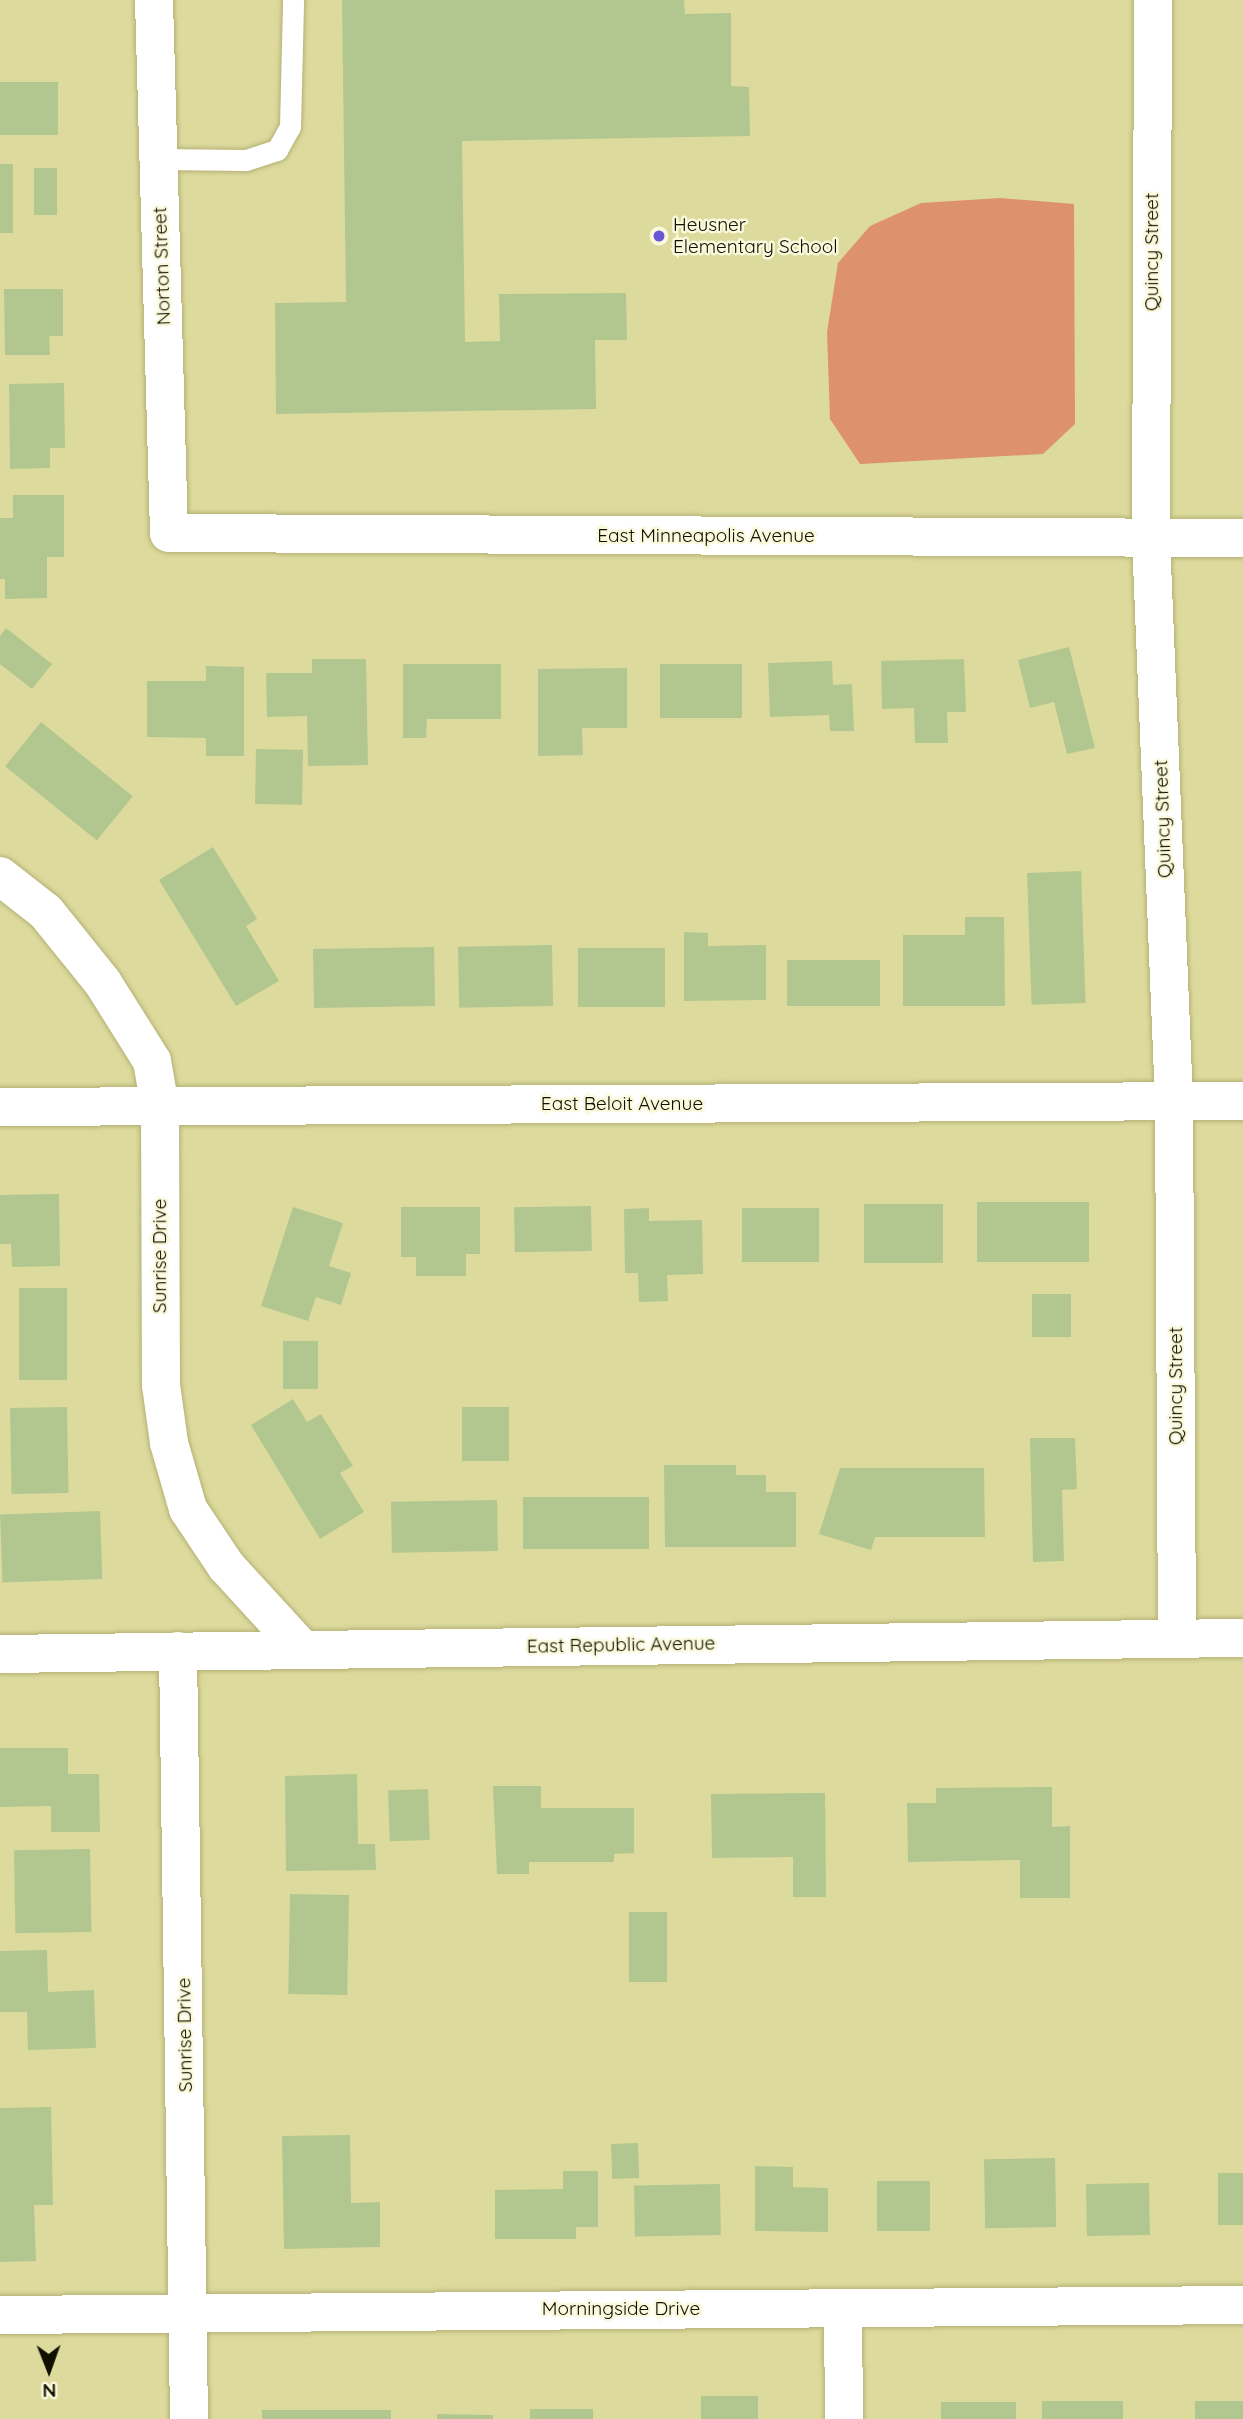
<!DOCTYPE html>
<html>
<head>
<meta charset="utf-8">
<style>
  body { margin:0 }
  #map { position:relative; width:1243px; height:2419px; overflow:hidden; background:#ddda9d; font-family:Quicksand,sans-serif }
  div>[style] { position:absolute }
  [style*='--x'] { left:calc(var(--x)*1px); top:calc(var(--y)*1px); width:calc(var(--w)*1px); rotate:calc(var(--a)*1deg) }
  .green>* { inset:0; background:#dd916d }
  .building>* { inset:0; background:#b2c790; transform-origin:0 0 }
  .roads { filter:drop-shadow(0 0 2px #b5b176) drop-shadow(0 0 2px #b5b176) }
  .lane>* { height:21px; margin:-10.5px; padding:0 10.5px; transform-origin:10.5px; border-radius:10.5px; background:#fff }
  .street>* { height:38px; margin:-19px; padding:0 19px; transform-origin:19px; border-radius:19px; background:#fff }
  .secondary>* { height:38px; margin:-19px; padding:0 19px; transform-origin:19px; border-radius:19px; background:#fff }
  .dots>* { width:19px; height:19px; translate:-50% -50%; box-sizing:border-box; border:4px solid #faf9db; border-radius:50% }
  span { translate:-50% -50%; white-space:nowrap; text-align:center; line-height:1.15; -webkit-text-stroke:5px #faf9db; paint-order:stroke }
  .poi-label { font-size:19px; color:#110f00 }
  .left { translate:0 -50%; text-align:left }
  .street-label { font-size:19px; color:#110f00 }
  .north { position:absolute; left:14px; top:2335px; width:70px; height:70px; -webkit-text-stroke:5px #faf9db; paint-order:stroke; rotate:179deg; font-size:19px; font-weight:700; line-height:28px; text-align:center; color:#110f00 }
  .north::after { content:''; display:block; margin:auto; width:24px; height:32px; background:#110f00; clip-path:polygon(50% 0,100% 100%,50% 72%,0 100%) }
</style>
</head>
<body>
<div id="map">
  <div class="green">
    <i style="clip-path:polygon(1000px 198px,1074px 204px,1075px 424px,1043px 454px,860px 464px,830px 419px,827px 332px,838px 263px,870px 226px,921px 203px)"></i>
  </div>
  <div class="building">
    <i style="clip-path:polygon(342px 0,684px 0,685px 14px,731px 13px,731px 86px,749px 87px,750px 136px,462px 141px,465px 342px,500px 341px,499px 294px,626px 293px,627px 340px,595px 340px,596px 409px,276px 414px,275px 303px,346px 302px)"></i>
    <i style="left:58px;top:82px;width:53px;height:58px;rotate:90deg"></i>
    <i style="left:0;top:164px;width:13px;height:69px"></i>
    <i style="left:34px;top:168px;width:23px;height:47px"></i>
    <i style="clip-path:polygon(4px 289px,63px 289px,63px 336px,49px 336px,50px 355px,5px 355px)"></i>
    <i style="clip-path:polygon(64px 383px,65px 448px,50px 448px,50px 468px,10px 469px,9px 384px)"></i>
    <i style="clip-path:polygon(13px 495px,64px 495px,64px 557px,47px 557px,47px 598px,5px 599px,5px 579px,0 579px,0 518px,13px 518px)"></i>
    <i style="clip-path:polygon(6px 628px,52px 664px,32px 689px,0 664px,0 636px)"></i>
    <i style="clip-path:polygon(1069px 647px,1095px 748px,1067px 754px,1054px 702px,1030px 708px,1018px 660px)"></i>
    <i style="clip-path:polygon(312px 659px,366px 659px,368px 765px,308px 766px,307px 716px,267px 717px,266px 673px,312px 673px)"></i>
    <i style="clip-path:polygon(964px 659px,966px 712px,947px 712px,948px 743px,915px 743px,914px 708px,882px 709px,881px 661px)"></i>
    <i style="clip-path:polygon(832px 661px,833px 685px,852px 684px,854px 731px,830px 731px,829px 715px,770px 717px,768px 663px)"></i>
    <i style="clip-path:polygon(403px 664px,501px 664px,501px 719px,427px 719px,426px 738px,403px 738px)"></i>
    <i style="left:660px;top:664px;width:82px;height:54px"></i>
    <i style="clip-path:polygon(206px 666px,244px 667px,244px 756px,206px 756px,206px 738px,147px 737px,147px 681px,206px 681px)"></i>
    <i style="clip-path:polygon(627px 668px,627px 728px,582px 728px,583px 755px,538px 756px,538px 669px)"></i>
    <i style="left:41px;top:722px;width:118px;height:57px;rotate:39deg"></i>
    <i style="left:256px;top:749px;width:47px;height:55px;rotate:1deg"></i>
    <i style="clip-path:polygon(213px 847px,257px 919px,246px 926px,279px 981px,236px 1006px,159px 880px)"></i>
    <i style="left:1081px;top:871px;width:132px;height:54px;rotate:88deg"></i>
    <i style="clip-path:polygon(965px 917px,1004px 917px,1005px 1006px,903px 1006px,903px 935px,965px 935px)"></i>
    <i style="clip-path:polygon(684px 932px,708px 933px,708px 946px,766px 945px,766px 1000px,684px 1001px)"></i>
    <i style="left:552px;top:945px;width:61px;height:94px;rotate:89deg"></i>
    <i style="left:434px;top:947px;width:59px;height:121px;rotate:89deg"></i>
    <i style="left:578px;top:948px;width:87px;height:59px"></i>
    <i style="left:787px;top:960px;width:93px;height:46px"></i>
    <i style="clip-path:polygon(59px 1194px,60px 1266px,12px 1267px,11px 1244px,0 1244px,0 1195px)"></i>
    <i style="left:1089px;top:1202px;width:60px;height:112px;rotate:90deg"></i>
    <i style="left:864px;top:1204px;width:79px;height:59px"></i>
    <i style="left:591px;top:1206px;width:45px;height:77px;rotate:89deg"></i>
    <i style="clip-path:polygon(293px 1207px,343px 1223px,329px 1266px,351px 1273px,341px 1305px,316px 1297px,308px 1321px,261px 1306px)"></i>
    <i style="clip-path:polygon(401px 1207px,480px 1207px,480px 1254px,466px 1254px,466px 1276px,416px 1276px,416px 1257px,401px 1257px)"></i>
    <i style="clip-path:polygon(649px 1208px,649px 1221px,702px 1220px,703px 1274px,667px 1275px,668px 1301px,639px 1302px,638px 1273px,625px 1273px,624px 1209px)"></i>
    <i style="left:819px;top:1208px;width:54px;height:77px;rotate:90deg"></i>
    <i style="left:19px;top:1288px;width:48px;height:92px"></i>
    <i style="left:1032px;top:1294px;width:39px;height:43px"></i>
    <i style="left:283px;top:1341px;width:35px;height:48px"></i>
    <i style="clip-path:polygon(293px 1399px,307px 1422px,321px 1414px,353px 1466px,340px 1473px,364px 1512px,320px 1539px,251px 1425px)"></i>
    <i style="left:67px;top:1407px;width:86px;height:57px;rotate:89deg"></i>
    <i style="left:509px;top:1407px;width:54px;height:47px;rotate:90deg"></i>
    <i style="clip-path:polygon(1030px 1438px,1075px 1438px,1077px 1489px,1062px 1490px,1064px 1561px,1033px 1562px)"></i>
    <i style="clip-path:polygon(664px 1465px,736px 1465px,736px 1475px,766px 1475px,766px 1492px,796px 1492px,796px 1547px,665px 1547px)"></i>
    <i style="clip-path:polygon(840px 1468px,984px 1468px,985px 1537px,875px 1537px,871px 1550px,819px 1534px)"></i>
    <i style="left:649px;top:1497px;width:52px;height:126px;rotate:90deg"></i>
    <i style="left:497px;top:1500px;width:51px;height:106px;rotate:89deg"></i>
    <i style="left:100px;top:1511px;width:68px;height:100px;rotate:88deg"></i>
    <i style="clip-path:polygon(0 1748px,68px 1748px,68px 1774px,99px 1774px,100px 1832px,51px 1832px,51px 1806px,0 1807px)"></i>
    <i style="clip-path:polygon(357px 1774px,358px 1844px,375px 1844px,376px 1870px,286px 1871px,285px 1776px)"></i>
    <i style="clip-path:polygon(493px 1786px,541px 1786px,541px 1808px,634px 1808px,634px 1853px,614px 1854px,614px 1862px,529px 1862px,529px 1874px,497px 1874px)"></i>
    <i style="clip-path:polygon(1052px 1787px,1052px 1827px,1070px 1826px,1070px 1898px,1020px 1898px,1020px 1860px,908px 1862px,907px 1803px,936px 1803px,936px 1788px)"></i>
    <i style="left:428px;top:1789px;width:51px;height:40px;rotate:88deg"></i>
    <i style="clip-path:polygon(825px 1793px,826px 1897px,793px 1897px,793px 1857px,712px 1858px,711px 1794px)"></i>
    <i style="left:90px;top:1849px;width:83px;height:76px;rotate:89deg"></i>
    <i style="left:290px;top:1894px;width:59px;height:100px;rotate:1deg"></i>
    <i style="left:629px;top:1912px;width:38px;height:70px"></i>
    <i style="clip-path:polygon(47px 1950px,48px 1992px,94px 1990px,96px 2048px,28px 2050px,27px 2012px,0 2012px,0 1951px)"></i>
    <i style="clip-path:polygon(51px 2107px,53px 2205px,34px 2205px,36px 2261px,0 2262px,0 2108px)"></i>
    <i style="clip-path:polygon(350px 2135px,351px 2203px,380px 2202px,380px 2247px,284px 2249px,282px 2136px)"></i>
    <i style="left:638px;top:2143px;width:35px;height:27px;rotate:88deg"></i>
    <i style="left:1055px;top:2158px;width:69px;height:71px;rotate:89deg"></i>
    <i style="clip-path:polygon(755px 2166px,793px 2167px,793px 2187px,828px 2188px,828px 2232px,755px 2231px)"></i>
    <i style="clip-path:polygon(563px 2171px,598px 2171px,598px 2227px,576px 2227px,576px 2239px,495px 2239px,495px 2190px,563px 2189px)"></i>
    <i style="left:1218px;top:2173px;width:25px;height:52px"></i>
    <i style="left:930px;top:2181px;width:50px;height:53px;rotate:90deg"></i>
    <i style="left:1149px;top:2183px;width:52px;height:63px;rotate:89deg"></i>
    <i style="left:720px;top:2184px;width:51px;height:86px;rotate:89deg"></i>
    <i style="left:701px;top:2396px;width:57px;height:23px"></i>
    <i style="left:1042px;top:2401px;width:81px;height:18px"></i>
    <i style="left:1243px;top:2401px;width:18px;height:48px;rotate:90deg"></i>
    <i style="left:1016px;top:2402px;width:17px;height:75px;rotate:90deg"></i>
    <i style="left:530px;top:2409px;width:63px;height:10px"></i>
    <i style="left:262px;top:2410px;width:129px;height:9px"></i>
    <i style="clip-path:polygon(437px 2414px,493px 2415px,493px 2419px,437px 2419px)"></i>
  </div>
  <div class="roads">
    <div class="lane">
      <i style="--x:159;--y:159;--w:87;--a:0.7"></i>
      <i style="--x:246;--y:160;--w:33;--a:-18"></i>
      <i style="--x:277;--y:150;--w:26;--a:-61"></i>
      <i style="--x:290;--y:127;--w:127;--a:-88.6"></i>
    </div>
    <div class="street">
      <i style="--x:154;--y:0;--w:533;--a:88.39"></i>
      <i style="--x:169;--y:533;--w:1074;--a:0.27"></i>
      <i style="--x:0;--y:876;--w:58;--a:38"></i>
      <i style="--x:46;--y:912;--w:91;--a:51.2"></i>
      <i style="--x:103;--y:983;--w:92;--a:57.9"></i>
      <i style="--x:152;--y:1061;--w:47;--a:80.1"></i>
      <i style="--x:160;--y:1107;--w:278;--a:89.8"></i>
      <i style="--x:161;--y:1385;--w:59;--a:82.1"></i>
      <i style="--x:169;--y:1443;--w:69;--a:73.9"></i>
      <i style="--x:188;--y:1509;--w:69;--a:56.3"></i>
      <i style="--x:226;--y:1566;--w:113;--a:47.5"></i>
      <i style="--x:0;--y:1107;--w:1243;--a:-0.28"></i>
      <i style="--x:178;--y:1651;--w:768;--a:89.18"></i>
      <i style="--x:843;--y:2309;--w:110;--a:89.5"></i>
      <i style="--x:0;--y:2315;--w:1243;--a:-0.46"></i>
    </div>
    <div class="secondary">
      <i style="--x:1153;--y:0;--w:538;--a:90.21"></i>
      <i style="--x:1151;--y:538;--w:564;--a:87.66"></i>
      <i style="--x:1174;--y:1102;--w:536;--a:89.68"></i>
      <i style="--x:0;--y:1654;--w:1243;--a:-0.74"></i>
    </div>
  </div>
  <div class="dots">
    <i style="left:659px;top:236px;background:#6a58d2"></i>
  </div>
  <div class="poi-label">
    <span class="left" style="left:673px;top:236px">Heusner<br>Elementary School</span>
  </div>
  <div class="street-label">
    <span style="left:1152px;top:252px;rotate:-90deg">Quincy Street</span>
    <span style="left:162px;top:266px;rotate:-92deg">Norton Street</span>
    <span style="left:706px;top:536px">East Minneapolis Avenue</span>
    <span style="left:1163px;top:819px;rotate:-92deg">Quincy Street</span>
    <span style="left:622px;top:1104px">East Beloit Avenue</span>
    <span style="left:160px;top:1256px;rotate:-90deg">Sunrise Drive</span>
    <span style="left:1176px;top:1386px;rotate:-90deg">Quincy Street</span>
    <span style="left:621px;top:1645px;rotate:-1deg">East Republic Avenue</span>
    <span style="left:185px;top:2035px;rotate:-91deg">Sunrise Drive</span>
    <span style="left:621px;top:2309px">Morningside Drive</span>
  </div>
  <div class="north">N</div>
</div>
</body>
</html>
